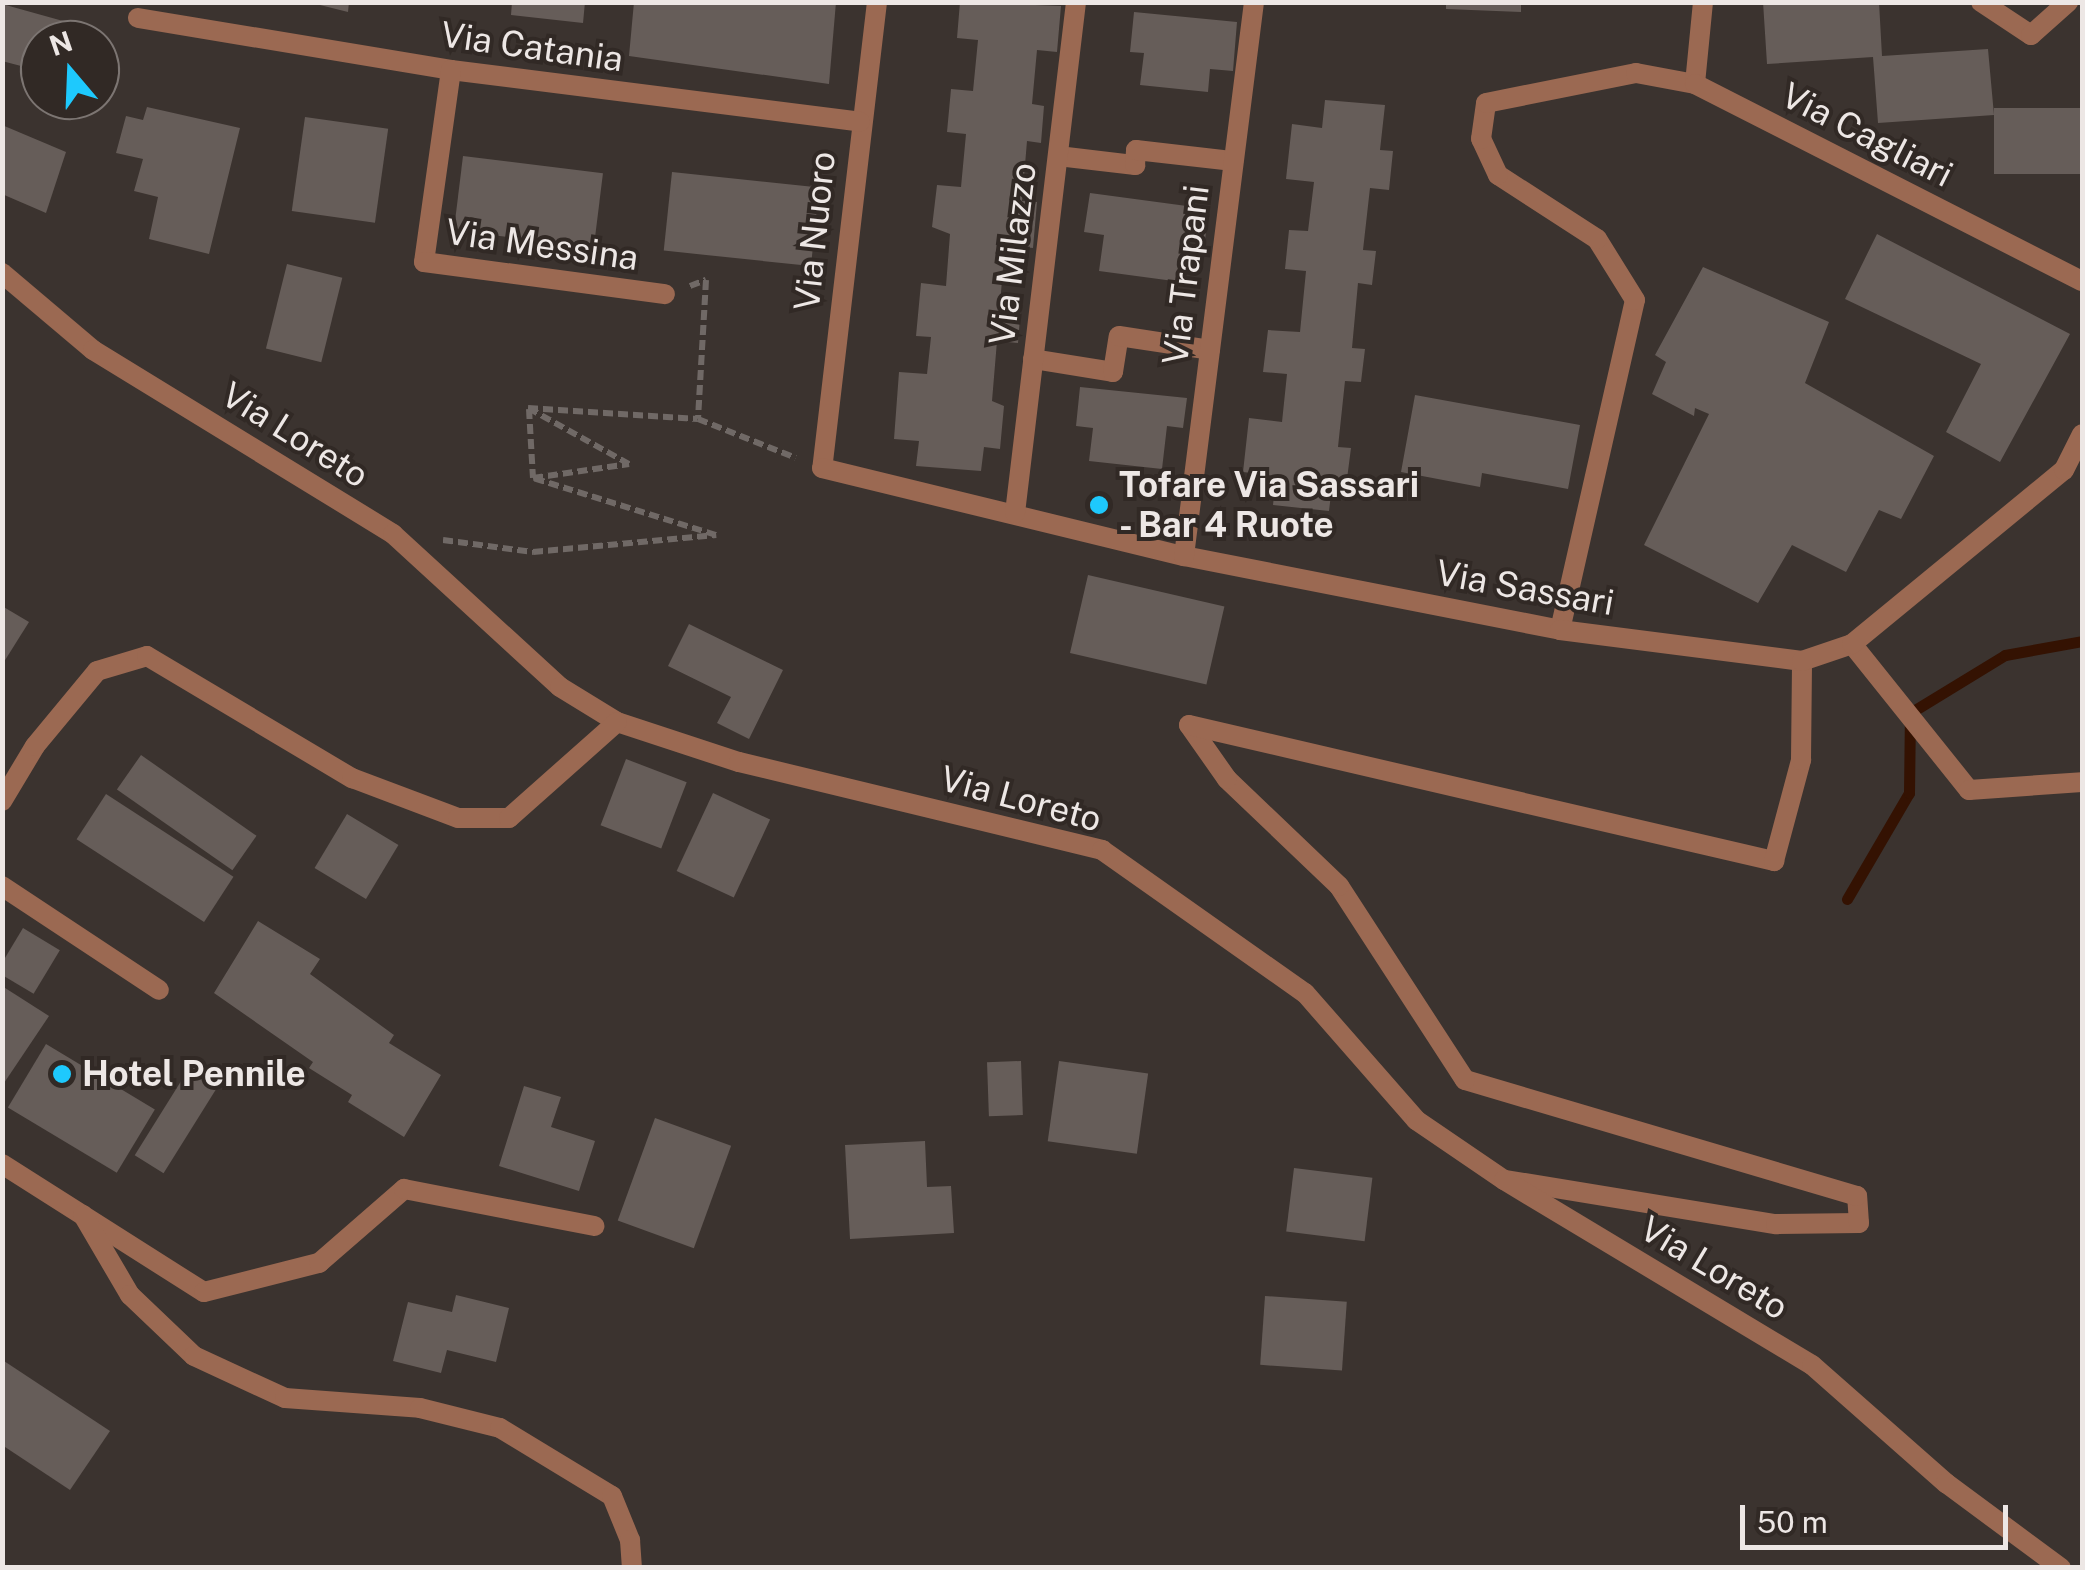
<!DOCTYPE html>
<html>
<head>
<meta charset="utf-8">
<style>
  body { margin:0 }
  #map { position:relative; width:2085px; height:1570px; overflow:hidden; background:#3b332f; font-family:"Public Sans",sans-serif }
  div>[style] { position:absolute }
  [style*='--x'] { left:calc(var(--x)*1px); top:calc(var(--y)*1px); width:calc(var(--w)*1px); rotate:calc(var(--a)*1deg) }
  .stream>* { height:11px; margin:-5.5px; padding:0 5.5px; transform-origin:5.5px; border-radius:5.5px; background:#341202 }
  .building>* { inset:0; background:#665d59; transform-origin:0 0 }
  .path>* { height:6px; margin-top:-3px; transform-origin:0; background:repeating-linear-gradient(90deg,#706966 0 10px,transparent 0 15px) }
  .service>* { height:20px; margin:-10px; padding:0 10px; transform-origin:10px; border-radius:10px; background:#9b6952 }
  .minor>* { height:20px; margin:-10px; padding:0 10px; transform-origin:10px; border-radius:10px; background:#9b6952 }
  .dots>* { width:28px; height:28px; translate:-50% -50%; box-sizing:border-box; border:5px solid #312925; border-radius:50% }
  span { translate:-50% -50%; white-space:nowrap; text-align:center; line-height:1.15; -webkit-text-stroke:8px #312925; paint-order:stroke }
  .street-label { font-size:35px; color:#ede7e5 }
  .poi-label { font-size:35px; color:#ede7e5; font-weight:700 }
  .left { translate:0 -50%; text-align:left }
  .frame { position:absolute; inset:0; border:5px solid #ede7e5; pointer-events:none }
  .north { position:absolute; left:20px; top:20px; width:100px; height:100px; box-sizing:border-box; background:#312925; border:2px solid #7c7572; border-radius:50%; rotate:341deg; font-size:28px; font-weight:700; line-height:40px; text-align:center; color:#ede7e5 }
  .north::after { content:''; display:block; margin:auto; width:35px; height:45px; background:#1ec9fd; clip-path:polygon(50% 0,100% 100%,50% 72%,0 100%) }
  .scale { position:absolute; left:1740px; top:1505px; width:268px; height:45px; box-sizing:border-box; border:5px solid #ede7e5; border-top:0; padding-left:12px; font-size:30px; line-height:35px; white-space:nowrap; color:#ede7e5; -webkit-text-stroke:8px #312925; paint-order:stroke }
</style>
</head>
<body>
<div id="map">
  <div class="stream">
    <i style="--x:1847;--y:899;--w:123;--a:-59.7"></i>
    <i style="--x:1909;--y:793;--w:80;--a:-89.3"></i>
    <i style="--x:1910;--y:713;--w:111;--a:-31.4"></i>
    <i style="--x:2005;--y:655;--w:78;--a:-10.3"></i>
  </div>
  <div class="building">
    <i style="clip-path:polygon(308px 2px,349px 2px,348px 12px)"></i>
    <i style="clip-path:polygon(512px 2px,585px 2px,583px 23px,511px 15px)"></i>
    <i style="clip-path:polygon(634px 2px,836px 2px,829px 84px,629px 56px)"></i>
    <i style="clip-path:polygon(960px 2px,1061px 6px,1057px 52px,1037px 50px,1032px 104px,1044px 106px,1041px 143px,1027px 141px,1022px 201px,1037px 202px,1033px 248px,1005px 245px,1000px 304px,1021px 305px,1018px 343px,997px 341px,992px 401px,1004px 406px,1000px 449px,984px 447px,981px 471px,916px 466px,919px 441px,894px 439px,899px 372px,927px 374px,931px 337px,916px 336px,921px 283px,946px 286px,950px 234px,932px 227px,937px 185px,961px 187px,966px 134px,947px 132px,951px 89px,973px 91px,978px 40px,957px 38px)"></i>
    <i style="clip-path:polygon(1446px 2px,1521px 2px,1521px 12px,1446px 9px)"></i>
    <i style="clip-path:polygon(1763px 2px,1879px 2px,1882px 56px,1988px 49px,1994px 115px,1878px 123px,1873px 57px,1767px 64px)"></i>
    <i style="clip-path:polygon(2px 4px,81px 26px,76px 40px,40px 40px,40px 71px,2px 61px)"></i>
    <i style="clip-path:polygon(1134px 12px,1237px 22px,1233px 71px,1210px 69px,1208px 92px,1140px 85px,1144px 53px,1130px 52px)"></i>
    <i style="clip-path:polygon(1325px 100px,1385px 105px,1380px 150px,1393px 151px,1389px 190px,1370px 188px,1363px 250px,1376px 251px,1372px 285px,1358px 283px,1352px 348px,1365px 349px,1361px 382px,1345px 381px,1338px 447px,1351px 448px,1347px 479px,1333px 478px,1329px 511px,1273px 505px,1276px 476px,1243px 472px,1249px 418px,1282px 422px,1287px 374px,1263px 372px,1268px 330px,1300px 332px,1306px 271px,1285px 269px,1289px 230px,1308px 231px,1314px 182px,1286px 179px,1292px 124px,1322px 128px)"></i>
    <i style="clip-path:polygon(147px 107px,240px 128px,209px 254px,149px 239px,158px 197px,134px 191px,143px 159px,116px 153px,126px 116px,143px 120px)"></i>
    <i style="left:2082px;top:108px;width:66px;height:88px;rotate:90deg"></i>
    <i style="left:305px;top:117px;width:84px;height:95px;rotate:8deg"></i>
    <i style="clip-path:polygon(2px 125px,66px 152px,46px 213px,2px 194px)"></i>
    <i style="left:463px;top:156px;width:141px;height:75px;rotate:7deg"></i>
    <i style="left:672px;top:172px;width:148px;height:79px;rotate:6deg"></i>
    <i style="clip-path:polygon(1090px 193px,1209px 209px,1205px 240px,1187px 237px,1181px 282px,1099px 271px,1104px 235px,1084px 232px)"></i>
    <i style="clip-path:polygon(1877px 234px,2070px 334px,2000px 462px,1946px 432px,1981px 364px,1845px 299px)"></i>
    <i style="left:287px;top:264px;width:57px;height:87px;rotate:14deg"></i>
    <i style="clip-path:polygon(1703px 267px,1829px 322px,1805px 383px,1934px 456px,1901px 519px,1879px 510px,1846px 572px,1792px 545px,1758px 603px,1644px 545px,1709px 414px,1695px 408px,1694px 416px,1652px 394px,1666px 362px,1655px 355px)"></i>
    <i style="clip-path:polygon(1080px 387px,1187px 398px,1183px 428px,1167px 426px,1162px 469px,1089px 461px,1093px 428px,1076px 426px)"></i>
    <i style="clip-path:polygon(1415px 395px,1580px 425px,1568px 489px,1482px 473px,1480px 487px,1401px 472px)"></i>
    <i style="left:1088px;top:575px;width:140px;height:80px;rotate:13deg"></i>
    <i style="clip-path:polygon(2px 606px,29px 622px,2px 665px)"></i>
    <i style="clip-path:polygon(689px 624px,783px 670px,749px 739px,717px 723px,731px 697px,668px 666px)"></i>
    <i style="left:141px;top:755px;width:141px;height:42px;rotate:35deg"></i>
    <i style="left:626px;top:759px;width:65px;height:71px;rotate:21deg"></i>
    <i style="left:713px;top:793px;width:63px;height:86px;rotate:25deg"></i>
    <i style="left:106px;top:794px;width:152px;height:54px;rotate:33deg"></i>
    <i style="left:347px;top:814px;width:60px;height:63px;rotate:31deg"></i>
    <i style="clip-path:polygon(258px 921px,320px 959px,310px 974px,394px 1035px,389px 1043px,441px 1075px,404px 1137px,348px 1102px,352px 1095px,309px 1068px,313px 1062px,214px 993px)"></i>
    <i style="left:23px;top:928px;width:43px;height:51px;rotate:31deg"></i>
    <i style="clip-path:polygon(2px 986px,49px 1016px,2px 1086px)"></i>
    <i style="left:46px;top:1044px;width:127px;height:74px;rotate:31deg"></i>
    <i style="left:1021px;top:1061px;width:54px;height:34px;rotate:88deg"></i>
    <i style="left:1059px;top:1061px;width:90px;height:81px;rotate:8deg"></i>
    <i style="left:193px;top:1062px;width:34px;height:110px;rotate:32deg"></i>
    <i style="clip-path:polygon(524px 1086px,561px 1097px,551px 1127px,595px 1141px,579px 1191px,499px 1166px)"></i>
    <i style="left:655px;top:1118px;width:81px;height:109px;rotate:20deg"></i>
    <i style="clip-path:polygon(925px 1141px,927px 1187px,951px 1186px,954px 1233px,850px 1239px,845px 1145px)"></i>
    <i style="left:1294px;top:1168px;width:79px;height:64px;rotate:7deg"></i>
    <i style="clip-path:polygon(456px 1295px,509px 1308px,496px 1362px,447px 1350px,441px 1373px,393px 1361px,408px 1302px,452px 1312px)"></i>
    <i style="left:1265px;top:1296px;width:82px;height:69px;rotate:4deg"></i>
    <i style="clip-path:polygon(4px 1361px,110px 1431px,70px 1490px,2px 1445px)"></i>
  </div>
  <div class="path">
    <i style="--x:690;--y:286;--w:17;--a:-21"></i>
    <i style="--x:706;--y:280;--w:139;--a:93.3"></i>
    <i style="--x:698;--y:419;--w:105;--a:21.7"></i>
    <i style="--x:529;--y:409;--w:69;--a:86.7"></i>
    <i style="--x:443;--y:540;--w:91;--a:7.6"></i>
    <i style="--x:533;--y:552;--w:184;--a:-5.3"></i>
    <i style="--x:716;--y:535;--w:192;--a:-162.7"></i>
    <i style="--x:533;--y:478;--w:97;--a:-8.3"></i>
    <i style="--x:629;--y:464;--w:115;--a:-151"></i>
    <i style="--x:528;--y:408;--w:170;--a:3.7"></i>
  </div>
  <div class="service">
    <i style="--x:1981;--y:2;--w:60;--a:33.4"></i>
    <i style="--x:2031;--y:35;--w:50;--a:-41.7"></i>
    <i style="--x:1058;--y:156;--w:78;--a:6.7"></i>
    <i style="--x:1135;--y:165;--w:15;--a:-86"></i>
    <i style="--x:1136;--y:150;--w:98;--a:6.5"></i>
    <i style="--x:1033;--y:359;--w:81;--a:9.2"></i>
    <i style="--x:1113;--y:372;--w:36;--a:-81"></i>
    <i style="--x:1119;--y:336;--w:92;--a:8.7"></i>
    <i style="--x:1560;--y:630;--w:338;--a:-77.2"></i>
    <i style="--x:1635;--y:300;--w:72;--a:-121.9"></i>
    <i style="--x:1597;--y:239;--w:118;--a:-147.1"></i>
    <i style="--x:1498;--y:175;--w:40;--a:-115"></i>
    <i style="--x:1481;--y:139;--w:36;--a:-82"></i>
    <i style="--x:1486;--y:103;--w:153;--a:-11.3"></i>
    <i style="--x:1636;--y:73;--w:60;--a:10.6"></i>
    <i style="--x:1852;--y:644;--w:187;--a:51.3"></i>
    <i style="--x:1969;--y:790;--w:113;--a:-4"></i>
    <i style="--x:2;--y:886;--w:188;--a:33.5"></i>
    <i style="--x:2;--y:1164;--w:239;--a:32.4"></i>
    <i style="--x:204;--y:1292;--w:119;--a:-14.2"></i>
    <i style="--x:319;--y:1263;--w:113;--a:-41"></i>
    <i style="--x:404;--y:1189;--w:194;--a:11"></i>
    <i style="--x:1506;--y:1180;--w:274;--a:9.3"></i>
    <i style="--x:1776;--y:1224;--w:83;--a:-0.7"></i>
    <i style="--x:1859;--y:1223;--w:27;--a:-94"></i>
    <i style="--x:1857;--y:1196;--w:409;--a:-163.5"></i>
    <i style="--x:1465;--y:1080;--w:231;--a:-123"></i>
    <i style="--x:1339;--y:886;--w:155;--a:-136.3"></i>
    <i style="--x:1227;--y:779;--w:66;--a:-125.1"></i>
    <i style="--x:1189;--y:725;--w:601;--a:13.09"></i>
    <i style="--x:1774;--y:861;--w:105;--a:-75"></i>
    <i style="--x:1801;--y:760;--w:99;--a:-89.4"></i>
    <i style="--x:83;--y:1215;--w:93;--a:59.6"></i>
    <i style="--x:130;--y:1295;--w:88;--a:43.6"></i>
    <i style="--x:194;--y:1356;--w:100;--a:24.8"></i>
    <i style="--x:285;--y:1398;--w:135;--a:4.2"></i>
    <i style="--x:420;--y:1408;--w:82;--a:14"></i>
    <i style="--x:500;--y:1428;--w:131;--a:31.3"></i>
    <i style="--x:612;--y:1496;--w:48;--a:67.8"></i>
    <i style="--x:630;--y:1540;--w:28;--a:86"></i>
  </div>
  <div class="minor">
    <i style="--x:877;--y:2;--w:469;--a:96.7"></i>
    <i style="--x:822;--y:468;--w:373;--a:13.7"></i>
    <i style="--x:1184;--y:556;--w:383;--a:11.1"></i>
    <i style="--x:1560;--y:630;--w:244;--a:7.3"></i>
    <i style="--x:1802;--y:661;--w:53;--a:-18.8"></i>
    <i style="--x:1852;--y:644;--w:274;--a:-39.4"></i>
    <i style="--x:2064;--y:470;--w:40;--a:-63.4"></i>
    <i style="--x:1703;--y:2;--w:82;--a:95.6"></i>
    <i style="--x:1695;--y:84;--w:434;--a:27"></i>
    <i style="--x:138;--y:18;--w:317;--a:9.4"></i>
    <i style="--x:451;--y:70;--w:412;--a:7.2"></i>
    <i style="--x:451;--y:70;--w:194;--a:98"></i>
    <i style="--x:424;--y:262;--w:243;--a:7.6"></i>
    <i style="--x:2;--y:273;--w:119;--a:40.2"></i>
    <i style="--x:93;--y:350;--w:352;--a:31.5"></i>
    <i style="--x:393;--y:534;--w:226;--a:42.5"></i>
    <i style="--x:560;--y:687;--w:67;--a:31.6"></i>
    <i style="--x:617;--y:722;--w:128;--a:18.2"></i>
    <i style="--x:739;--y:762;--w:374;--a:13.6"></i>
    <i style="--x:1102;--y:850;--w:248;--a:35.2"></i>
    <i style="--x:1305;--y:993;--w:169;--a:48.8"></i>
    <i style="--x:1416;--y:1120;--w:107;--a:34.3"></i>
    <i style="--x:1504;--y:1180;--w:359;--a:31"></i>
    <i style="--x:1812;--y:1365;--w:179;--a:41.4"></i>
    <i style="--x:1946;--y:1483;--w:143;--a:36.5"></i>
    <i style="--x:1015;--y:513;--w:515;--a:-83.19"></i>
    <i style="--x:1184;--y:556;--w:558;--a:-82.8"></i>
    <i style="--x:2;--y:801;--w:64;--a:-59"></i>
    <i style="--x:35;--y:746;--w:97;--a:-50.4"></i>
    <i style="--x:97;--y:671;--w:52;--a:-16.7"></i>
    <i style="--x:147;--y:656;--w:239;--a:30.8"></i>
    <i style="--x:352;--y:778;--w:113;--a:20.7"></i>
    <i style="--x:458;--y:818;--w:51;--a:0"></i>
    <i style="--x:509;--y:818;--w:144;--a:-41.6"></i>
  </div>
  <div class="dots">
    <i style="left:1099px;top:505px;background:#1ec9fd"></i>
    <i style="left:62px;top:1074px;background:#1ec9fd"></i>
  </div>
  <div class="street-label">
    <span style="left:532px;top:47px;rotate:8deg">Via Catania</span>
    <span style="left:1867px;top:135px;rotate:27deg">Via Cagliari</span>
    <span style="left:815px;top:231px;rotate:-84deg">Via Nuoro</span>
    <span style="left:542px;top:245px;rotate:8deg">Via Messina</span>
    <span style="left:1013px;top:254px;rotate:-83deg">Via Milazzo</span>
    <span style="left:1186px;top:275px;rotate:-83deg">Via Trapani</span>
    <span style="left:295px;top:435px;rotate:32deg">Via Loreto</span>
    <span style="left:1525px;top:588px;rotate:10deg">Via Sassari</span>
    <span style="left:1021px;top:799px;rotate:15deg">Via Loreto</span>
    <span style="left:1714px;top:1268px;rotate:31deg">Via Loreto</span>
  </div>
  <div class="poi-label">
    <span class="left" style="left:1119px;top:505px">Tofare Via Sassari<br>- Bar 4 Ruote</span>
    <span class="left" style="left:82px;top:1074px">Hotel Pennile</span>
  </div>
  <div class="frame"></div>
  <div class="north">N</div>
  <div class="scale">50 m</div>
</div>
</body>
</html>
